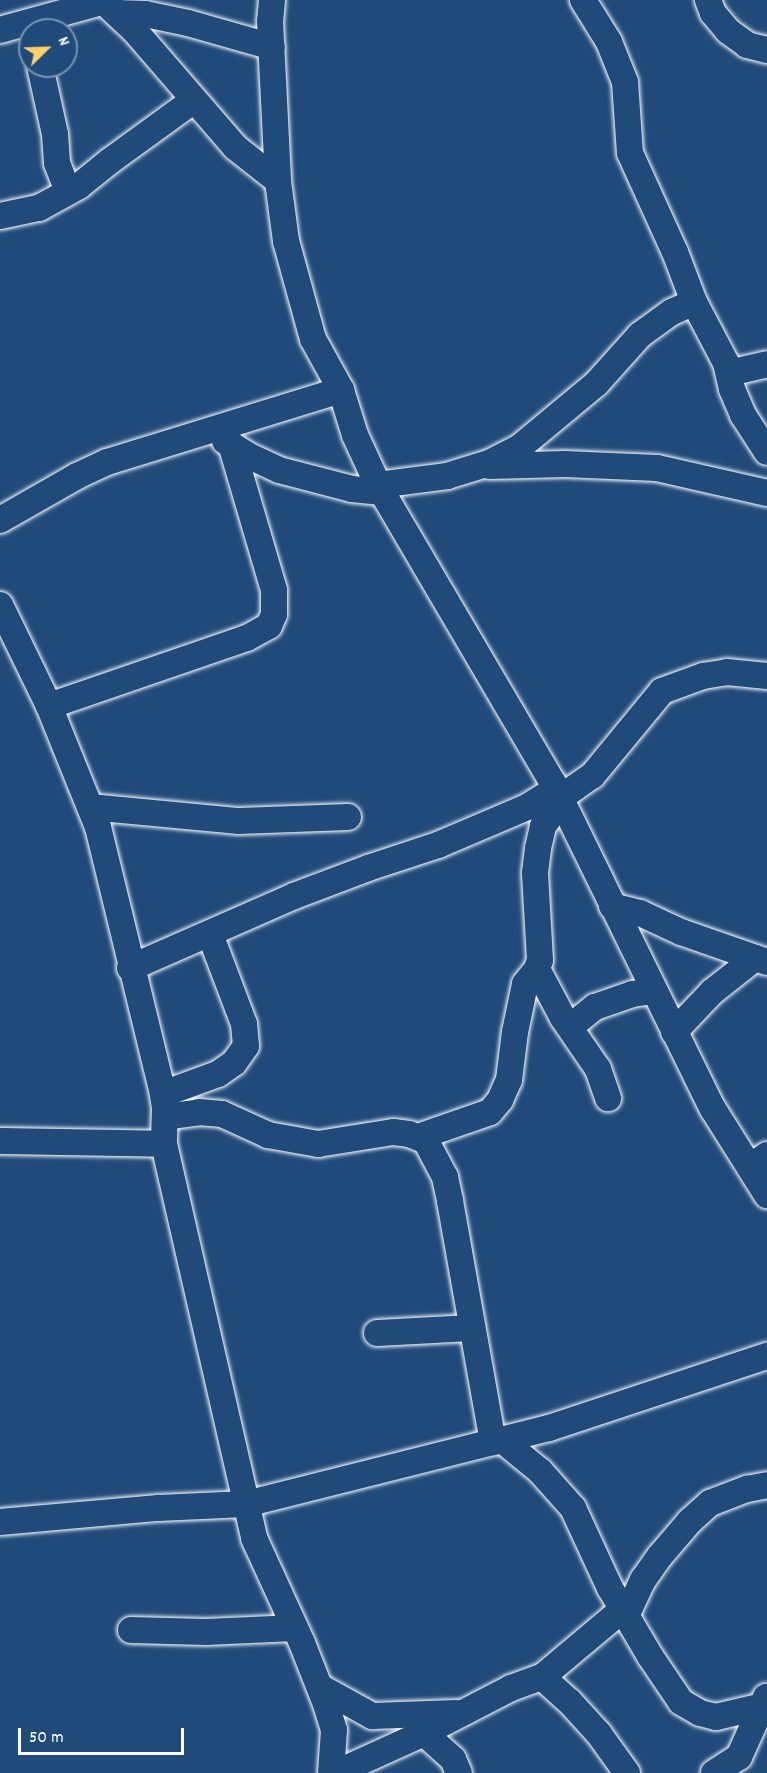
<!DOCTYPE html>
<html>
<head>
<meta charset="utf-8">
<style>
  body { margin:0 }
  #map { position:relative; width:767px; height:1773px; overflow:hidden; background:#1f4a7a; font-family:Dekko,sans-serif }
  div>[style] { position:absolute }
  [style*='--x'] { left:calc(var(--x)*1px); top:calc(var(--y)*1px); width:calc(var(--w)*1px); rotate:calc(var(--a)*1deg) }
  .roads { filter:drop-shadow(0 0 2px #fff) drop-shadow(0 0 2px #fff) }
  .minor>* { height:26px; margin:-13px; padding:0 13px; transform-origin:13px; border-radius:13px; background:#1f4a7a }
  span { translate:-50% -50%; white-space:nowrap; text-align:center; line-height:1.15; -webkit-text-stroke:4.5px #1f4a7a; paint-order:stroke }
  .north { position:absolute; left:18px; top:18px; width:60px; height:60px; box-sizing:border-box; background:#1f4a7a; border:2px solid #7992af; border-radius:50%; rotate:67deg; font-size:16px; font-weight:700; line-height:24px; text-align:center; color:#fff }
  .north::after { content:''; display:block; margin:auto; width:21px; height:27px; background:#ffd166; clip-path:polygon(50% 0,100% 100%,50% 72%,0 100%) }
  .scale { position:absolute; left:18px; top:1728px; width:166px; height:27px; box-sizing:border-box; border:3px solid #fff; border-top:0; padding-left:8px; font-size:18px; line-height:21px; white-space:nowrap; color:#fff; -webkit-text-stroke:4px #1f4a7a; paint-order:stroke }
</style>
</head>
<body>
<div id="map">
  <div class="roads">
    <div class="minor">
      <i style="--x:272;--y:0;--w:21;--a:95"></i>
      <i style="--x:270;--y:21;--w:160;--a:87.1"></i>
      <i style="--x:278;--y:181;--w:61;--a:82.4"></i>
      <i style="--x:286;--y:241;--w:102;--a:74.6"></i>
      <i style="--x:313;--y:339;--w:58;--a:61.2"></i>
      <i style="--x:341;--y:390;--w:47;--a:72.7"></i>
      <i style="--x:355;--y:435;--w:55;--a:65.3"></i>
      <i style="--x:378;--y:485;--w:346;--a:59.6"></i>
      <i style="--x:553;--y:783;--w:363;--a:63.9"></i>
      <i style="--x:713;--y:1109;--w:102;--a:57.9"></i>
      <i style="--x:583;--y:0;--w:49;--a:58.2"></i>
      <i style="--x:609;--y:42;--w:43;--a:68.2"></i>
      <i style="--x:625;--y:82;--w:71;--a:86"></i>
      <i style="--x:630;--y:153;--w:109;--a:65.6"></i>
      <i style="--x:675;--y:252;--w:53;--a:69.2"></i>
      <i style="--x:694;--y:302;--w:69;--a:62.3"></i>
      <i style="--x:726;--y:363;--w:27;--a:77"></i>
      <i style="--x:732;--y:389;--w:28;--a:67"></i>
      <i style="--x:743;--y:415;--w:44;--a:57"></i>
      <i style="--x:708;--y:0;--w:14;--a:69"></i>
      <i style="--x:713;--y:13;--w:23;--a:50"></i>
      <i style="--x:728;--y:31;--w:24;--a:36"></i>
      <i style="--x:747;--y:45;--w:21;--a:14"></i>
      <i style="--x:103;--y:1;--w:44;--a:43.2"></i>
      <i style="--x:135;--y:31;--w:153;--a:49.2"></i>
      <i style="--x:235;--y:147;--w:55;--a:38.3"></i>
      <i style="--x:116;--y:13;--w:29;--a:2"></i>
      <i style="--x:145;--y:14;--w:44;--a:11.8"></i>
      <i style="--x:188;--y:23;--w:87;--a:15.9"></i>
      <i style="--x:0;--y:30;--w:113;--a:-15.4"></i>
      <i style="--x:40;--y:66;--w:70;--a:77.6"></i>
      <i style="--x:55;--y:134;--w:29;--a:86"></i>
      <i style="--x:57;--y:163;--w:31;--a:69"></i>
      <i style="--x:0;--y:216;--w:40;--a:-12"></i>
      <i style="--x:39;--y:208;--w:46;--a:-28.8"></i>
      <i style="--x:79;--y:186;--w:40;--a:-39"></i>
      <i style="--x:110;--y:161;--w:104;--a:-36"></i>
      <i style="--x:729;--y:373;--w:39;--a:-13"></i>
      <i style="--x:225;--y:441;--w:26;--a:32"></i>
      <i style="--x:247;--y:455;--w:35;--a:25"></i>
      <i style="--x:279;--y:470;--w:75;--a:14.6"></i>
      <i style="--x:352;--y:489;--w:30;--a:6"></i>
      <i style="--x:490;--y:466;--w:75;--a:-1.5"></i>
      <i style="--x:565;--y:464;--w:92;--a:2.5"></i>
      <i style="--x:657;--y:468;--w:113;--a:12.8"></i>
      <i style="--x:378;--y:485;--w:70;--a:-7.4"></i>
      <i style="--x:447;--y:476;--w:44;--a:-17.2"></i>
      <i style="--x:489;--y:463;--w:35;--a:-27"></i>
      <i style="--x:520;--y:447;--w:99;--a:-39.7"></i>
      <i style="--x:596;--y:384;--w:66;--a:-48.1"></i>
      <i style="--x:640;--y:335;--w:39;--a:-36"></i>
      <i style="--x:672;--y:312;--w:24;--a:-24"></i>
      <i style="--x:0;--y:520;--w:89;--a:-29.7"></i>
      <i style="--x:77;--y:476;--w:33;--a:-25"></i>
      <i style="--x:107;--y:462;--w:245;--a:-17.1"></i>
      <i style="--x:0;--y:605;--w:112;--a:64.1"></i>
      <i style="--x:49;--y:706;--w:131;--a:68"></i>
      <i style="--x:98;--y:827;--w:270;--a:76.3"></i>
      <i style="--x:162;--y:1089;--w:20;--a:81"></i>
      <i style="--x:165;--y:1109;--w:35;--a:92"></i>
      <i style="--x:164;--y:1144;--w:404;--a:77.1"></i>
      <i style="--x:254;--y:1538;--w:115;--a:65.4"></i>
      <i style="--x:302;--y:1643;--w:66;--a:68.5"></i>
      <i style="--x:326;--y:1704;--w:27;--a:73"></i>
      <i style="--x:334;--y:1730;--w:43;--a:94"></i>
      <i style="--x:49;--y:706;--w:209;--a:-19"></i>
      <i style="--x:247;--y:638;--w:25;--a:-29"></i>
      <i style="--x:269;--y:626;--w:13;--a:-67"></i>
      <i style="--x:274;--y:614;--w:24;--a:-90"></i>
      <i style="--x:274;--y:590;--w:152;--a:-106.4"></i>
      <i style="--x:560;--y:798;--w:39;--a:-35"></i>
      <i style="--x:592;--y:776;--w:110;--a:-50.5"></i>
      <i style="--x:662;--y:691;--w:44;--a:-20.1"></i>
      <i style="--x:703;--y:676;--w:24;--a:-9"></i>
      <i style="--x:727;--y:672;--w:40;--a:5.7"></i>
      <i style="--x:90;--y:807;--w:150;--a:5.4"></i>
      <i style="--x:239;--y:821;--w:109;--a:-2.1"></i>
      <i style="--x:612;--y:906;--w:29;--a:14"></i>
      <i style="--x:640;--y:913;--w:45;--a:24.9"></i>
      <i style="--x:681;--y:932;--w:91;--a:19.2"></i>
      <i style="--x:130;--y:968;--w:179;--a:-23.7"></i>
      <i style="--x:294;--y:896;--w:79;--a:-20.7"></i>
      <i style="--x:368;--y:868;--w:74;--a:-18.2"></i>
      <i style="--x:438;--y:845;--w:97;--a:-23.1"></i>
      <i style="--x:527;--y:807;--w:34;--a:-32"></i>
      <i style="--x:537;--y:969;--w:55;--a:62"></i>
      <i style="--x:563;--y:1018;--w:62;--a:55.5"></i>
      <i style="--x:598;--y:1069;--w:31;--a:71"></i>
      <i style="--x:570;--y:1027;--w:32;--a:-39"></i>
      <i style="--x:595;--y:1007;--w:39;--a:-19"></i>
      <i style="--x:632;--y:994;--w:22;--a:-8"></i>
      <i style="--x:674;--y:1032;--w:55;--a:-46.5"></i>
      <i style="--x:712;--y:992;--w:55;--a:-38.3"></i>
      <i style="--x:163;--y:1094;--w:59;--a:-20"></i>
      <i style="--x:218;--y:1074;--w:19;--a:-35"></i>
      <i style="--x:234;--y:1063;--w:21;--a:-55"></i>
      <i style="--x:246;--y:1046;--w:22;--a:-95"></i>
      <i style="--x:244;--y:1024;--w:96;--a:-110.7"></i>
      <i style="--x:165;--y:1117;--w:34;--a:-8"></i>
      <i style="--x:199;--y:1112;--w:23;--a:5"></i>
      <i style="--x:222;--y:1114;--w:51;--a:24.5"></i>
      <i style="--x:268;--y:1135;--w:51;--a:10.2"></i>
      <i style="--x:318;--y:1144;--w:76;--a:-9.1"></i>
      <i style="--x:393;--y:1132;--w:16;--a:7"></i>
      <i style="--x:409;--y:1134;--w:18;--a:22"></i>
      <i style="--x:426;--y:1141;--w:41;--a:62.2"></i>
      <i style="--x:445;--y:1177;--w:25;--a:78"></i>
      <i style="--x:450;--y:1201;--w:245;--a:79.9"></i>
      <i style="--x:418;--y:1137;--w:76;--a:-19.1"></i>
      <i style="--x:490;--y:1112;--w:16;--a:-50"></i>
      <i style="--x:500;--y:1100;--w:22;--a:-66"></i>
      <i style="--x:509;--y:1080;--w:48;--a:-82.9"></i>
      <i style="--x:515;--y:1032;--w:49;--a:-78.2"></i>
      <i style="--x:525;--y:984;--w:19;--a:-51"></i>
      <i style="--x:537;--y:969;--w:9;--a:-72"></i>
      <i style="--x:540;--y:960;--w:87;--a:-93.3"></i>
      <i style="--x:535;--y:873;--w:25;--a:-83"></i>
      <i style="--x:538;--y:848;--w:23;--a:-77"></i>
      <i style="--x:543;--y:826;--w:17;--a:-54"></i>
      <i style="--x:553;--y:812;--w:13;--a:-39"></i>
      <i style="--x:0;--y:1141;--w:164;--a:1"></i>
      <i style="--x:750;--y:1167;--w:21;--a:-35"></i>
      <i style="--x:377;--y:1333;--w:95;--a:-3"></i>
      <i style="--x:502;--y:1440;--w:49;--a:39.2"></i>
      <i style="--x:540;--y:1471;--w:50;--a:48.3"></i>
      <i style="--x:573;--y:1508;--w:88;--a:65.2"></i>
      <i style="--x:610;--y:1588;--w:79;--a:59.5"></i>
      <i style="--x:650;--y:1656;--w:55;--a:56"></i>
      <i style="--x:681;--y:1702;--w:22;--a:30"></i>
      <i style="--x:700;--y:1713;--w:16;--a:14"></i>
      <i style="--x:716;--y:1717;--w:52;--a:-13.2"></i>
      <i style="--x:0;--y:1522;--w:159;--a:-5.1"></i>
      <i style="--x:158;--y:1508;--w:88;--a:-2.6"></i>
      <i style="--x:246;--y:1504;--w:312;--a:-14.1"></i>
      <i style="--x:549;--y:1428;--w:230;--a:-18.3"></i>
      <i style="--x:627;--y:1614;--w:38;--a:-65"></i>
      <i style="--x:643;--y:1580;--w:29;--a:-55"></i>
      <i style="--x:660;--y:1556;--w:46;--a:-49.4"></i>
      <i style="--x:690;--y:1521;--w:27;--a:-42"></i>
      <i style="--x:710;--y:1503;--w:40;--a:-21"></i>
      <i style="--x:747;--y:1489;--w:20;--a:-11"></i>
      <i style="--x:131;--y:1630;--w:75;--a:1.5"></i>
      <i style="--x:206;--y:1632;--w:89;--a:-2.6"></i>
      <i style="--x:542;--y:1677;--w:36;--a:42"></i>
      <i style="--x:569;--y:1701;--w:45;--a:47.7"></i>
      <i style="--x:599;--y:1734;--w:48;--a:54.3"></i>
      <i style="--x:320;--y:1687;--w:60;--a:29.1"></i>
      <i style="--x:372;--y:1716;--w:84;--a:-2"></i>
      <i style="--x:424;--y:1733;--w:39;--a:42"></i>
      <i style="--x:453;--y:1759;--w:15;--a:67"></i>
      <i style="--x:336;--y:1773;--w:97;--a:-24.4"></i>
      <i style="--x:424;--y:1733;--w:98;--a:-27.3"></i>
      <i style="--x:511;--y:1688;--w:33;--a:-20"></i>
      <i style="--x:542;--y:1677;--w:106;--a:-40"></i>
      <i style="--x:714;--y:1773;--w:30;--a:-33"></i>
      <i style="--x:739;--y:1757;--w:66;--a:-65.8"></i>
    </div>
  </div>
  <div class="north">N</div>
  <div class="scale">50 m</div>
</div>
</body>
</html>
